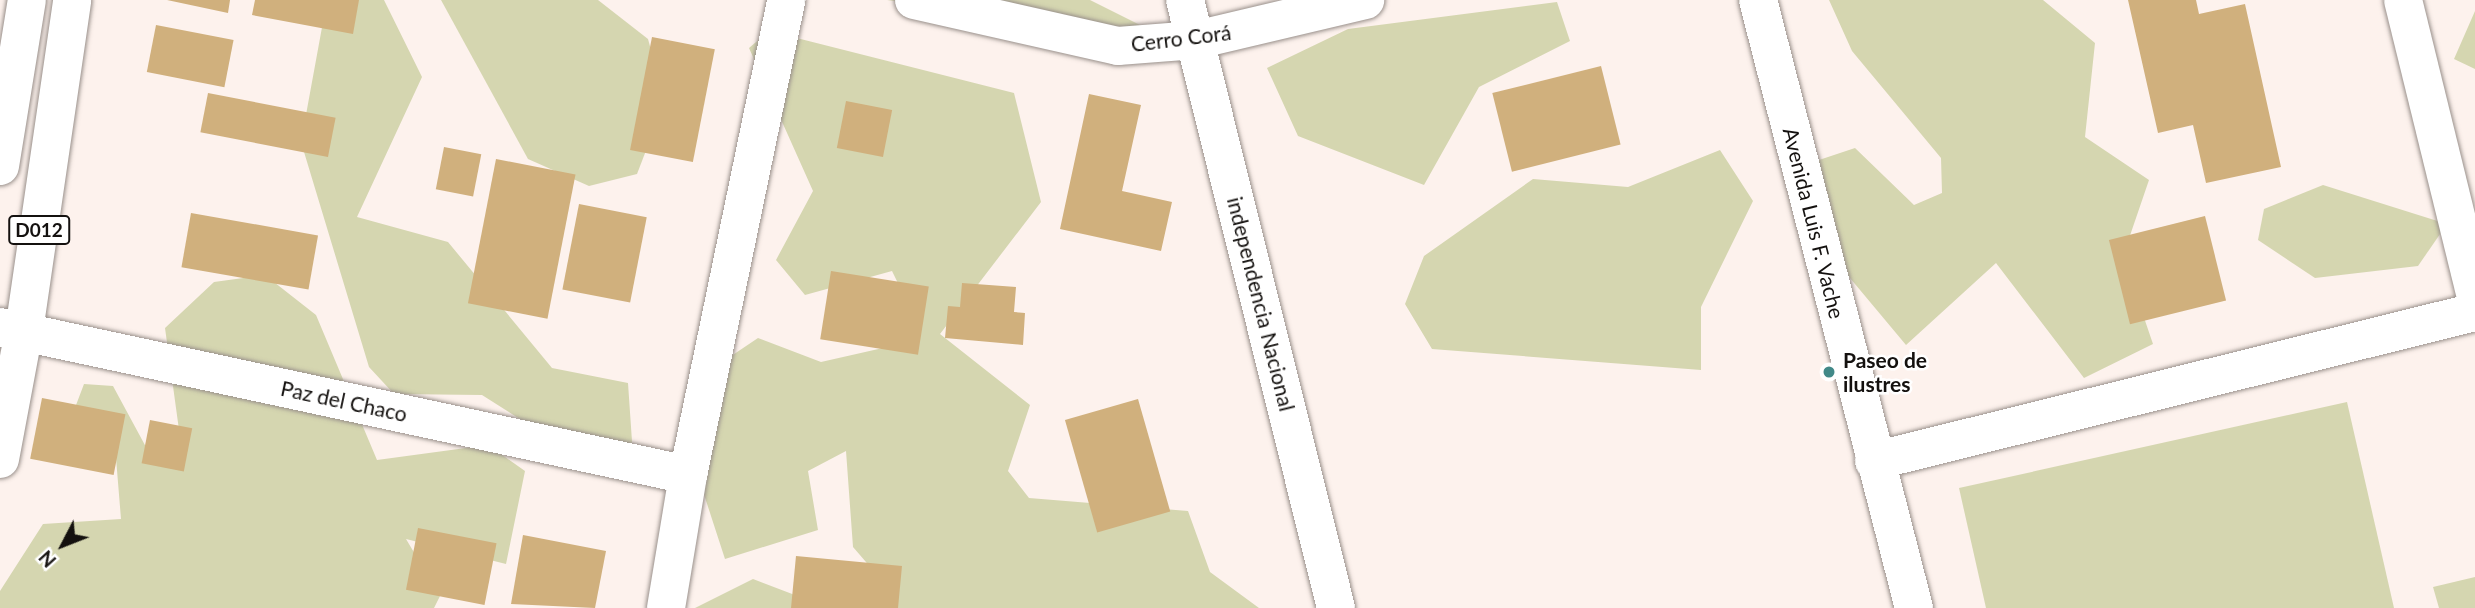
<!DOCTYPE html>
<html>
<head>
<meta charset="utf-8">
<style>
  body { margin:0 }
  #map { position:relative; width:2475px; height:608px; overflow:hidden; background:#fdf2ed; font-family:Lato,sans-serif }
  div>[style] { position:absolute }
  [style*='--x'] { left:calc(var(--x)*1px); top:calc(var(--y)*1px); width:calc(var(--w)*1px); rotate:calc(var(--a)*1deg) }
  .green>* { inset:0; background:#d5d6b0 }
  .building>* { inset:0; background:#d0b07d; transform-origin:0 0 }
  .roads { filter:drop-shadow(0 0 2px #99908b) drop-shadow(0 0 2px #99908b) }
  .minor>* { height:38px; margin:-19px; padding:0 19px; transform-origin:19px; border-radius:19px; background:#fff }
  .tertiary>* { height:38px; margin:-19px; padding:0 19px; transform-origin:19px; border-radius:19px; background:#fff }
  .primary>* { height:38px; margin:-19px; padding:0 19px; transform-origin:19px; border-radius:19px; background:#fff }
  .dots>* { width:19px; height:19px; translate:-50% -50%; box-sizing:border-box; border:4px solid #fff; border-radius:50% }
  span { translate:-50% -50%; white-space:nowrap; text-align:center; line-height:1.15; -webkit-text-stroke:5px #fff; paint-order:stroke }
  .shield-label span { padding:2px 5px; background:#fff; border:2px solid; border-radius:5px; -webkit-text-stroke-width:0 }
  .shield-label { font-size:19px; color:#14110f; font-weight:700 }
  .street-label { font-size:21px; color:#14110f }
  .poi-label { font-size:21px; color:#14110f; font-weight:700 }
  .left { translate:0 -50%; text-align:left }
  .north { position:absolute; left:28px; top:510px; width:70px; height:70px; -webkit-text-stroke:5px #fff; paint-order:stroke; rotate:228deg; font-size:19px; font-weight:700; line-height:28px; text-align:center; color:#14110f }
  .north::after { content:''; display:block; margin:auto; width:24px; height:32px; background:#14110f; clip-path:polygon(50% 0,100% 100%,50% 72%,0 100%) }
</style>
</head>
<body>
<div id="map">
  <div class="green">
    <i style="clip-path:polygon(327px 0,384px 0,422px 77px,357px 217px,448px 242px,552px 368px,628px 383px,633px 456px,581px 458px,482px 395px,394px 394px,369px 367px,301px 142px)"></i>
    <i style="clip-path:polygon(441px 0,598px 0,648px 39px,665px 101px,637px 174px,589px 186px,528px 159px)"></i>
    <i style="clip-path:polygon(887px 0,1090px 0,1144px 27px,1089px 56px,992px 15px)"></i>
    <i style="clip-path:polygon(1829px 0,2043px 0,2095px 43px,2085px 137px,2149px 180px,2123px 256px,2153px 344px,2084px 378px,1996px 263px,1906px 345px,1804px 223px,1795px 168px,1855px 148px,1914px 205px,1942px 193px,1941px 158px,1852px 51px)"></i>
    <i style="clip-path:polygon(1557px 2px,1570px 41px,1479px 87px,1424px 185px,1298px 136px,1267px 68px,1348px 29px)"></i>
    <i style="clip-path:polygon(2475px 11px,2475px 69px,2454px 59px)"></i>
    <i style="clip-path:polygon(769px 31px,1014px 93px,1041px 202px,940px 334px,1030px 405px,1008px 471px,1029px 498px,1188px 511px,1210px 572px,1259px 608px,867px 608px,885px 584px,853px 547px,846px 451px,808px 471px,818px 530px,725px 559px,683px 430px,694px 381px,758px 338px,821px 362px,896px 345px,914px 316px,892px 271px,805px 295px,776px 260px,813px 191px,749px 48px)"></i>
    <i style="clip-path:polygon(1720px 150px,1753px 201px,1701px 307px,1701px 370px,1432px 349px,1405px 304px,1424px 256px,1533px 179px,1628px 187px)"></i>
    <i style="clip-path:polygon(2323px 185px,2447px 224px,2418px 266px,2315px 278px,2258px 240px,2264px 209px)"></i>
    <i style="clip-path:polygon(265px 275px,316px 315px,377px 460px,488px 445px,525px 471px,506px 564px,406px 539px,440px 596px,434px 608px,0 608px,0 591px,43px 524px,121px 519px,116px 458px,73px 413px,84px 384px,113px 386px,153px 460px,183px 459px,165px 328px,214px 282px)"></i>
    <i style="clip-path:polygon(2347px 402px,2394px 608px,1986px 608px,1959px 488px)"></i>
    <i style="clip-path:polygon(2475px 577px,2475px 608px,2439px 608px,2433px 587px)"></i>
    <i style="clip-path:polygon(753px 579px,829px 608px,695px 608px)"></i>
  </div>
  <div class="building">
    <i style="clip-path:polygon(167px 0,230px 0,228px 13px)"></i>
    <i style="clip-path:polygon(255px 0,359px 0,353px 34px,252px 15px)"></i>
    <i style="clip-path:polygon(2128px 0,2196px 0,2199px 14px,2245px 4px,2281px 167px,2206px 183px,2193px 125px,2158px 133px)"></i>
    <i style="left:156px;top:25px;width:79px;height:48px;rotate:11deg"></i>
    <i style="left:652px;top:37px;width:64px;height:115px;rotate:11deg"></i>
    <i style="left:1601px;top:66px;width:81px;height:112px;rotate:76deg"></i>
    <i style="left:208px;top:93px;width:130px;height:40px;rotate:11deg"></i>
    <i style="clip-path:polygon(1089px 94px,1141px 105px,1122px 191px,1172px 202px,1161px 251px,1060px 229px)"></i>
    <i style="left:846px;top:101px;width:47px;height:48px;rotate:11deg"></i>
    <i style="left:444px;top:147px;width:38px;height:43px;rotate:11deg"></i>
    <i style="left:496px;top:159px;width:81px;height:147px;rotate:11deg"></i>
    <i style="left:579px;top:204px;width:69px;height:87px;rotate:11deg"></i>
    <i style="left:191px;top:213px;width:129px;height:55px;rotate:10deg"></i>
    <i style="left:2205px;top:216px;width:87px;height:99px;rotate:76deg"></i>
    <i style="left:831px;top:271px;width:99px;height:69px;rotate:9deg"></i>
    <i style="clip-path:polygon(962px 283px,1016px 287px,1014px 312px,1025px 313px,1023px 345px,945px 338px,948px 306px,960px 307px)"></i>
    <i style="left:42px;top:398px;width:85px;height:62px;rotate:11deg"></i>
    <i style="left:1138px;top:399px;width:117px;height:76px;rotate:74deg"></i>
    <i style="left:150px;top:420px;width:43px;height:44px;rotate:11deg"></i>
    <i style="left:418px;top:528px;width:80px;height:63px;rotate:11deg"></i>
    <i style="clip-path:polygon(523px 535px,606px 551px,595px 608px,511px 604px)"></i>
    <i style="clip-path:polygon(796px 556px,902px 566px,898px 608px,791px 608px)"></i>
  </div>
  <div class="roads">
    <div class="minor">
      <i style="--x:914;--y:0;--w:209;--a:12.7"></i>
      <i style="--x:1118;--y:46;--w:78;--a:-4.4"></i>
      <i style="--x:1196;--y:40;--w:174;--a:-13.3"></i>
      <i style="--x:1185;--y:0;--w:626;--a:76.05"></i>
      <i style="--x:2403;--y:0;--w:303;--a:76.2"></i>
      <i style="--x:0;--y:327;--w:704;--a:12.14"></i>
      <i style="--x:1874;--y:461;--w:619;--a:-13.92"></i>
      <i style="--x:666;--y:608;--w:135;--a:-80.6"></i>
      <i style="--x:688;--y:475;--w:485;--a:-78.3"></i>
    </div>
    <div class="tertiary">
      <i style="--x:1758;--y:0;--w:628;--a:75.61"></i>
    </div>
    <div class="primary">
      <i style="--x:0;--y:166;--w:168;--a:-80.8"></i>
      <i style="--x:0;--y:459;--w:130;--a:-79.4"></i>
      <i style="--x:24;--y:331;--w:334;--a:-81.7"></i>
    </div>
  </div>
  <div class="dots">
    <i style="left:1829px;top:372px;background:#418988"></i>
  </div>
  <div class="shield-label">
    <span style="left:39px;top:230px">D012</span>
  </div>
  <div class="street-label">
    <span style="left:1181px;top:38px;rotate:-7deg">Cerro Corá</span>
    <span style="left:1814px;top:223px;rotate:76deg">Avenida Luis F. Vache</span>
    <span style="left:1261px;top:304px;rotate:76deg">independencia Nacional</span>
    <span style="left:344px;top:401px;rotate:12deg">Paz del Chaco</span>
  </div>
  <div class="poi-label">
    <span class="left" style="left:1843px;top:372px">Paseo de<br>ilustres</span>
  </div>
  <div class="north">N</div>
</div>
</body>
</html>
